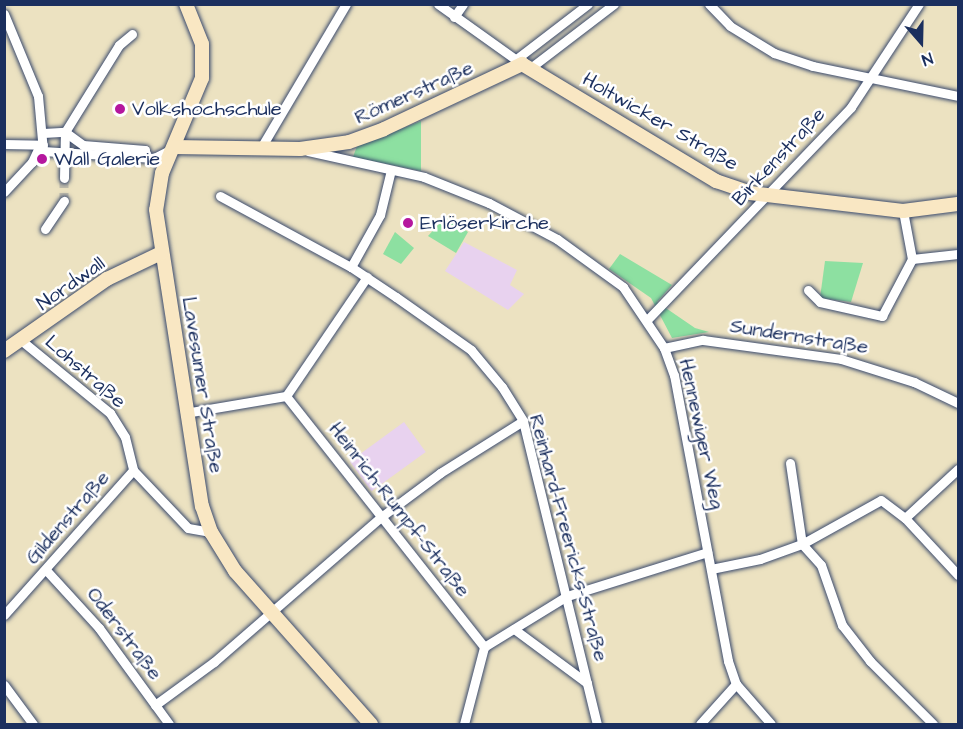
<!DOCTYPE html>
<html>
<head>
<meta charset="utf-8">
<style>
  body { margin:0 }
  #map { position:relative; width:963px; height:729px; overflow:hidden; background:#ece2c1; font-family:"Architects Daughter",sans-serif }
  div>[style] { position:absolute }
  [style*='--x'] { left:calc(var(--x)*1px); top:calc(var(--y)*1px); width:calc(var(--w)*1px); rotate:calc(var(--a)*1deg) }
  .built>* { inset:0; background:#e8d2ef; transform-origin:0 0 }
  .green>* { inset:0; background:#8de0a1 }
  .street-tunnel>* { height:9px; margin-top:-4.5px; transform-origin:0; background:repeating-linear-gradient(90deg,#c2bead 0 9px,transparent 0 13.5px) }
  .roads { filter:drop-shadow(0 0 2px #3a4a6d) drop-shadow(0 0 2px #3a4a6d) }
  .street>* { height:9px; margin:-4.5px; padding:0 4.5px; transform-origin:4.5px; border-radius:4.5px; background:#fff }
  .secondary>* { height:14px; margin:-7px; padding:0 7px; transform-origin:7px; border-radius:7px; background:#f9e7c3 }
  .dots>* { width:16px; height:16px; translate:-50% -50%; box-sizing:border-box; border:3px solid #fff; border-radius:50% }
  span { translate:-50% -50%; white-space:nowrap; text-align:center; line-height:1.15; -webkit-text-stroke:5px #fff; paint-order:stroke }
  .street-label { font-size:20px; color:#1b2f5e }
  .poi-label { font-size:20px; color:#1b2f5e }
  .left { translate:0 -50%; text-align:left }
  .frame { position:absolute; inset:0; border:6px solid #1b2f5e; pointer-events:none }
  .north { position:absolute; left:891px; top:12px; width:60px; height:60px; -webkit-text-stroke:4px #fff; paint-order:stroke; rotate:160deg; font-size:16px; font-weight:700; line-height:24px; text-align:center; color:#1b2f5e }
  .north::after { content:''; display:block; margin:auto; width:21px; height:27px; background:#1b2f5e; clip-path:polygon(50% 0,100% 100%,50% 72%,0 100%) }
</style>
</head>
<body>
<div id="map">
  <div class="built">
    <i style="clip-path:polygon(464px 242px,517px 270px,510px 285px,524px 294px,508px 310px,445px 271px)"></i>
    <i style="left:404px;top:422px;width:37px;height:67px;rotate:54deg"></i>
  </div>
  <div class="green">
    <i style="clip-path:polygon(421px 121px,421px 171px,353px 157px,357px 146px)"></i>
    <i style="clip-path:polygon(446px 216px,468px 232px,456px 253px,428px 236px)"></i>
    <i style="clip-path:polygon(395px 232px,414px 248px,401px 264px,383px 254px)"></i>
    <i style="clip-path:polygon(620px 254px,672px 285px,657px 302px,695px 328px,709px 332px,672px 338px,651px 298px,609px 269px)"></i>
    <i style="clip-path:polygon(825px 261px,863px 263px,851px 302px,820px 298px)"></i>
  </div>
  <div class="street-tunnel">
    <i style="--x:64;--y:201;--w:23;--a:-90"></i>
  </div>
  <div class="roads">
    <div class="street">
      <i style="--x:438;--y:4;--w:103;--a:35.5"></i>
      <i style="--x:709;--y:4;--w:30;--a:46"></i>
      <i style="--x:730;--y:26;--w:52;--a:31.5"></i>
      <i style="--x:774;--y:53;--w:41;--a:18.4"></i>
      <i style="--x:813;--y:66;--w:148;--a:11.7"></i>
      <i style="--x:4;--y:14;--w:89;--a:67.5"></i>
      <i style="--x:38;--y:96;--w:55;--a:84.8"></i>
      <i style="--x:43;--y:151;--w:111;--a:3.6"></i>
      <i style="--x:154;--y:158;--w:22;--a:-27"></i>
      <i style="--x:454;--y:17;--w:16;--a:-55"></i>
      <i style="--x:515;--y:60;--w:92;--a:-37.5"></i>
      <i style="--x:529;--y:69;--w:107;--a:-37.4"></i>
      <i style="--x:43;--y:133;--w:22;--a:-3"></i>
      <i style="--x:65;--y:132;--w:22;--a:36"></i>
      <i style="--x:83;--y:145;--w:62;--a:4.6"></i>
      <i style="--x:145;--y:150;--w:7;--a:90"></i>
      <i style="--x:4;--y:144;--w:39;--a:1"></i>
      <i style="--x:262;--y:146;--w:165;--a:-59.4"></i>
      <i style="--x:308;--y:151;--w:119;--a:12.6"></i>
      <i style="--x:424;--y:177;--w:70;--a:21.8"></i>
      <i style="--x:489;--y:203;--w:77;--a:27.9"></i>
      <i style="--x:557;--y:239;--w:82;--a:36"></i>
      <i style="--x:623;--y:287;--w:73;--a:56.1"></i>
      <i style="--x:664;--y:348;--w:29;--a:70"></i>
      <i style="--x:674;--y:375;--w:291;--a:79.3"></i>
      <i style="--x:728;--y:661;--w:24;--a:71"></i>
      <i style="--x:736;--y:684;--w:53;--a:48.8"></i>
      <i style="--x:64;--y:178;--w:46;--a:-88.8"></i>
      <i style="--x:65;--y:132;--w:102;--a:-58.2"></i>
      <i style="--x:119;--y:45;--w:17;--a:-40"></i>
      <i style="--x:4;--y:192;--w:41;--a:-47"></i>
      <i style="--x:32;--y:162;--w:19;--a:-65"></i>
      <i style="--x:220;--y:196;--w:149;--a:28.5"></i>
      <i style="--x:351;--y:267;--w:54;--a:33.7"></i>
      <i style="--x:396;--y:297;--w:92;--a:35.2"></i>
      <i style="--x:471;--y:350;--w:48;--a:50"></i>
      <i style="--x:502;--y:387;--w:40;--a:58"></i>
      <i style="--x:523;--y:421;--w:312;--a:76.3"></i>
      <i style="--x:903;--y:211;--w:49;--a:79.4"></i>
      <i style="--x:912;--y:259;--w:46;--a:-6.2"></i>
      <i style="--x:45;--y:229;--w:34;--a:-56"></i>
      <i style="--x:351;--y:267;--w:60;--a:-60.9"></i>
      <i style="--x:380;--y:215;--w:46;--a:-76.3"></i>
      <i style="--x:808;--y:290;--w:17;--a:45"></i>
      <i style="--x:820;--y:302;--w:64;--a:12.7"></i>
      <i style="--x:882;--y:316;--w:64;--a:-62.2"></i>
      <i style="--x:647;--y:320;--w:295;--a:-46.2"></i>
      <i style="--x:851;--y:107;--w:123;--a:-56.6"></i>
      <i style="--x:22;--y:341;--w:114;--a:39.3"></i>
      <i style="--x:110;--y:413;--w:28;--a:58"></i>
      <i style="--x:125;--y:437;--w:34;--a:76"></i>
      <i style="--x:133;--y:470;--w:80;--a:46.5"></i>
      <i style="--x:188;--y:528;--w:23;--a:10"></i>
      <i style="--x:664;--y:348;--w:40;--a:-12"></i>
      <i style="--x:703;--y:340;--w:139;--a:7.8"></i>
      <i style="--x:841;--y:359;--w:77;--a:17.5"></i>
      <i style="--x:914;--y:382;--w:49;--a:25.5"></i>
      <i style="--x:286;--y:396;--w:320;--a:51.7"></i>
      <i style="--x:185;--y:413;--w:102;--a:-9.6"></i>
      <i style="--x:286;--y:396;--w:144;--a:-55.8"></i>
      <i style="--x:790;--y:463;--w:82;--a:81.6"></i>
      <i style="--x:802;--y:544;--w:28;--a:48"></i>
      <i style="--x:821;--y:565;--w:64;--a:70.7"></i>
      <i style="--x:842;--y:625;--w:46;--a:52.1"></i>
      <i style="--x:870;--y:661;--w:89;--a:45"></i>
      <i style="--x:905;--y:518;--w:78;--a:47.1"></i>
      <i style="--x:711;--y:569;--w:50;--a:-11.5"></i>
      <i style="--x:760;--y:559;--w:45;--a:-19.7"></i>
      <i style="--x:802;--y:544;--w:90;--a:-29.1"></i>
      <i style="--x:881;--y:500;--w:30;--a:37"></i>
      <i style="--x:905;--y:518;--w:72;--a:-42.8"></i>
      <i style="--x:46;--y:570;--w:79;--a:47.6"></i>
      <i style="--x:99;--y:628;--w:119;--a:53.9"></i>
      <i style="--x:4;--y:615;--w:194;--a:-48.3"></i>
      <i style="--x:514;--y:629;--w:91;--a:36.5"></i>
      <i style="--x:484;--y:647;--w:97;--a:-31.6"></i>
      <i style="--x:567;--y:596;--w:147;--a:-17.4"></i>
      <i style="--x:4;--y:685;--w:49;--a:53.4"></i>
      <i style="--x:155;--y:705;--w:73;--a:-36.1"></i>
      <i style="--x:214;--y:662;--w:221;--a:-41"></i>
      <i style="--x:381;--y:517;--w:74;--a:-36.7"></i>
      <i style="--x:440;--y:473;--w:98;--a:-32.1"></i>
      <i style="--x:464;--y:724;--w:80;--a:-75.4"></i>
      <i style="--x:700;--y:724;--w:54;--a:-48"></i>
    </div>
    <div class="secondary">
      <i style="--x:186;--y:4;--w:43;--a:68.2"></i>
      <i style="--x:202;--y:44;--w:34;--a:90"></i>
      <i style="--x:202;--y:78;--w:103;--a:112.8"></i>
      <i style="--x:162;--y:173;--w:37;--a:99"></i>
      <i style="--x:156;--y:210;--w:300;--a:81.2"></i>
      <i style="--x:202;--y:506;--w:28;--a:71"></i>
      <i style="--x:211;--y:532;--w:46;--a:58.4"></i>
      <i style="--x:235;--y:571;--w:205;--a:48.4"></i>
      <i style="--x:174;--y:147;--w:126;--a:0.9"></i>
      <i style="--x:300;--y:149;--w:49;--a:-8.1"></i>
      <i style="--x:349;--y:142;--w:37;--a:-20"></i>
      <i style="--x:384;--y:129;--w:153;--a:-25.2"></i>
      <i style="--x:522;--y:64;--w:227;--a:31.1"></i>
      <i style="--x:716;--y:181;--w:36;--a:19"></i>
      <i style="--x:750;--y:193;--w:154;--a:6.7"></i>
      <i style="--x:903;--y:211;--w:55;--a:-7.3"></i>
      <i style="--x:4;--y:351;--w:126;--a:-35"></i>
      <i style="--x:107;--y:279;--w:60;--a:-25.7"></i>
    </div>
  </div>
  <div class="dots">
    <i style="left:120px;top:109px;background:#b5179e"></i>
    <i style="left:42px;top:159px;background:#b5179e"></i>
    <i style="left:408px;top:223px;background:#b5179e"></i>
  </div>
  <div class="street-label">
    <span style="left:414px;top:93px;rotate:-24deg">Römerstraße</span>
    <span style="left:660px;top:122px;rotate:30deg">Holtwicker Straße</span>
    <span style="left:779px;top:157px;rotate:-47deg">Birkenstraße</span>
    <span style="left:71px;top:284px;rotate:-35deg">Nordwall</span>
    <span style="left:799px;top:337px;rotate:9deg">Sundernstraße</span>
    <span style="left:85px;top:372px;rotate:41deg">Lohstraße</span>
    <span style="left:202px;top:385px;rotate:81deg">Lavesumer Straße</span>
    <span style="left:701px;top:434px;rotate:78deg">Hennewiger Weg</span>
    <span style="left:399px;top:510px;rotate:52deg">Heinrich-Rumpf-Straße</span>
    <span style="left:68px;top:518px;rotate:-49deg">Gildenstraße</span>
    <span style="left:568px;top:538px;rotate:75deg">Reinhard-Freericks-Straße</span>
    <span style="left:124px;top:634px;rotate:53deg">Oderstraße</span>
  </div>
  <div class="poi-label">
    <span class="left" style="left:132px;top:109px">Volkshochschule</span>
    <span class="left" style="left:54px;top:159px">Wall Galerie</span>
    <span class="left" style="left:420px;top:223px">Erlöserkirche</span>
  </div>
  <div class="frame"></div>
  <div class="north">N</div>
</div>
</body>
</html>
